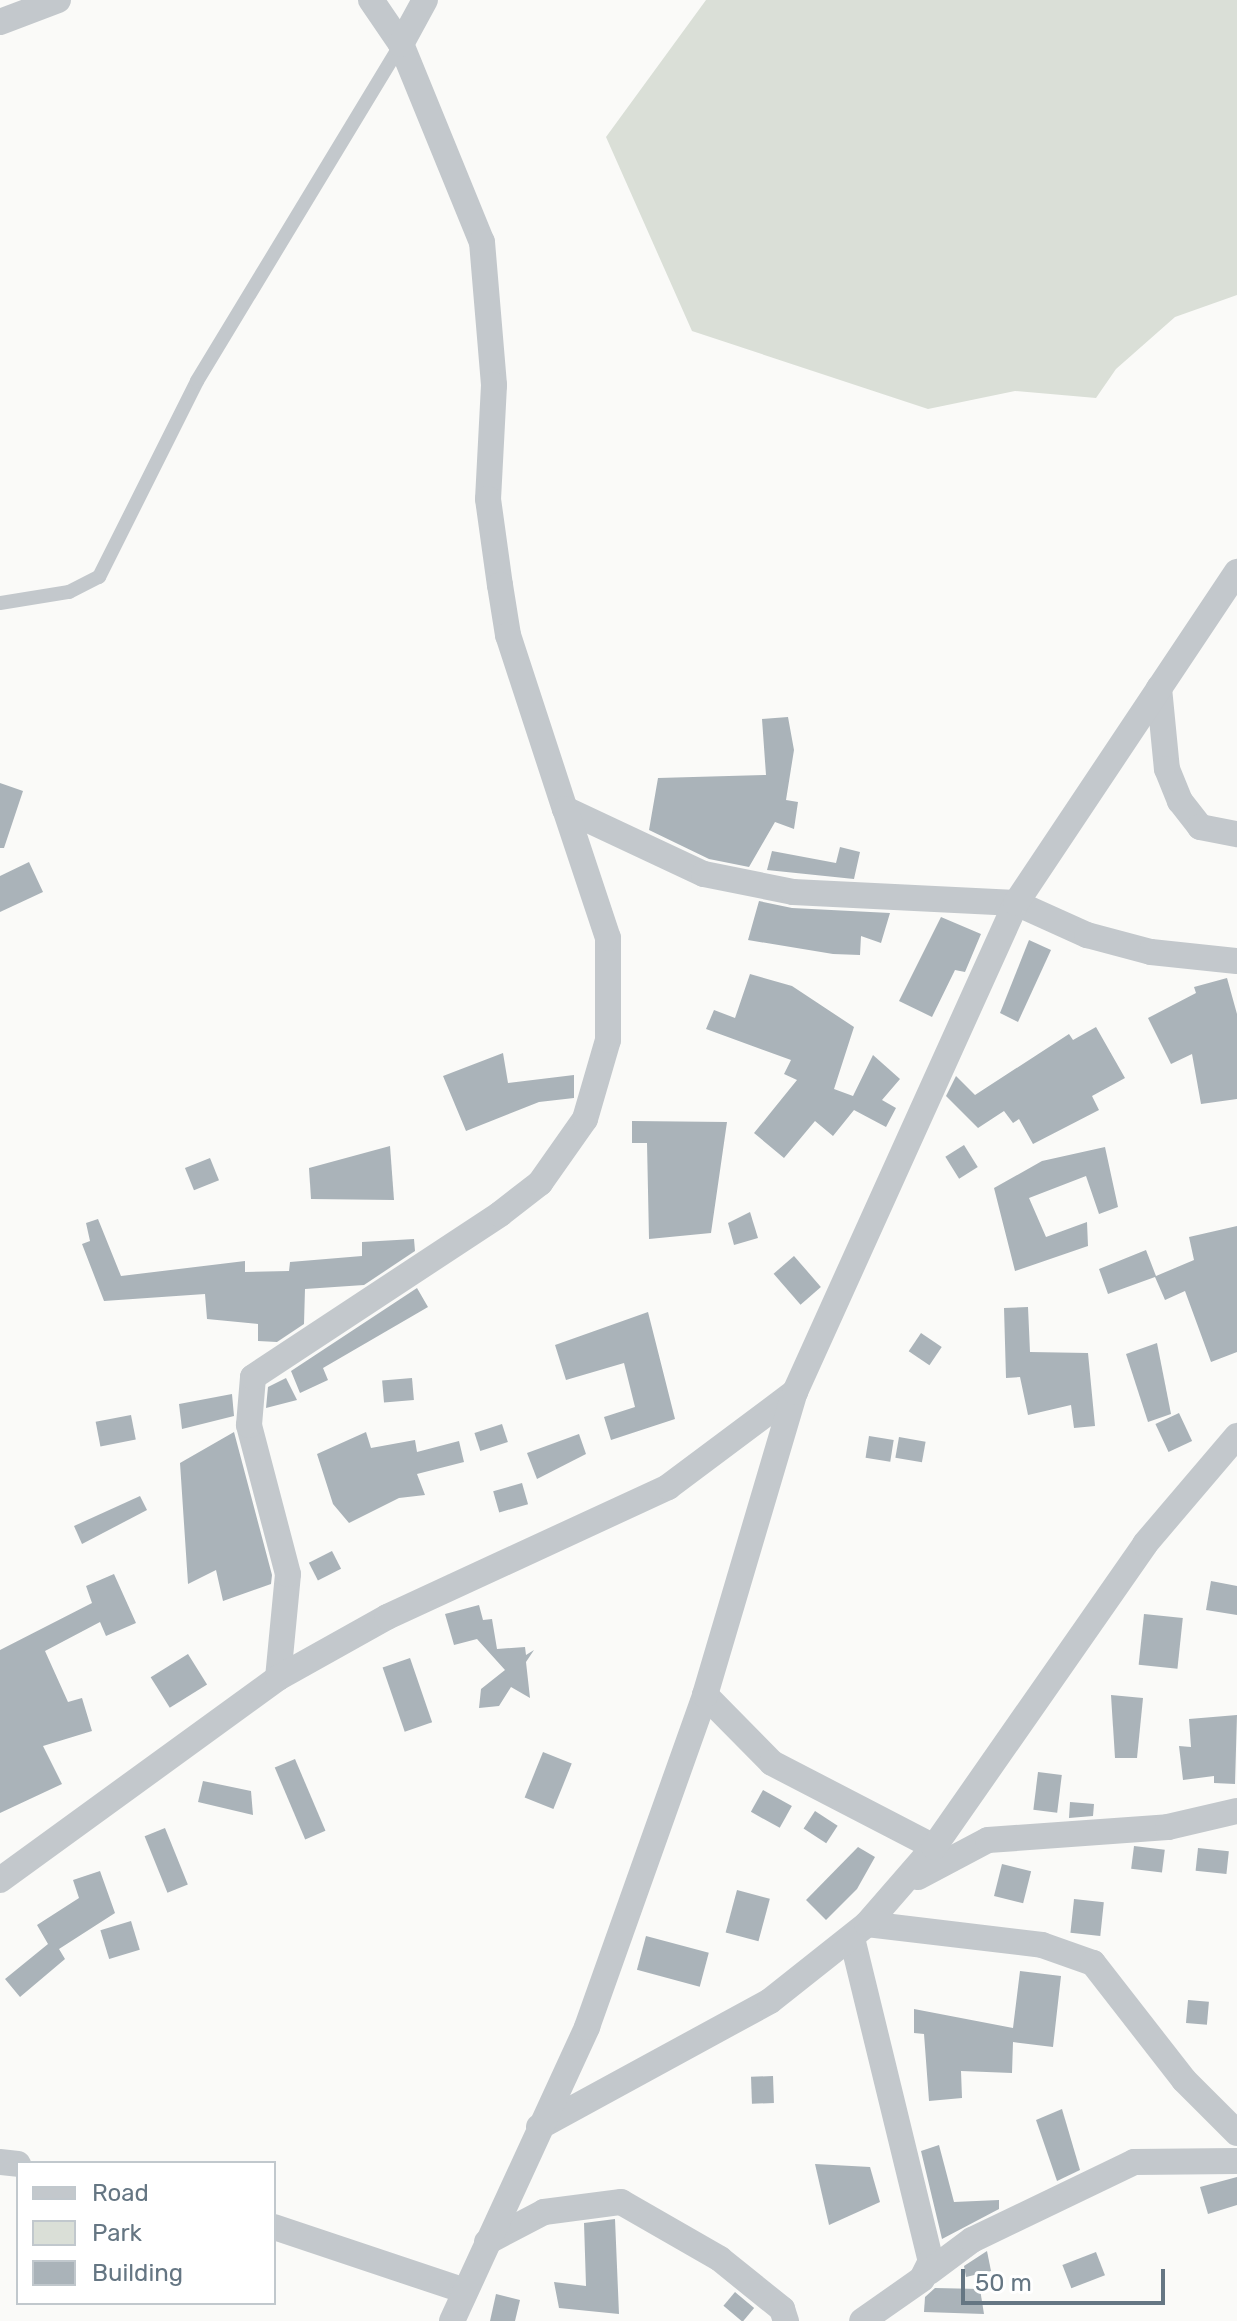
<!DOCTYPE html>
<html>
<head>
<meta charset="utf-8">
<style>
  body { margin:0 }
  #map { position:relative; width:1237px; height:2321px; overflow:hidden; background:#fafaf8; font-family:Rubik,sans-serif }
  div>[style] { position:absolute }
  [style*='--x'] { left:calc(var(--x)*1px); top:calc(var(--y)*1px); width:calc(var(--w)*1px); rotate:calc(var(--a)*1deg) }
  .green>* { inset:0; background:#dadfd7 }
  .building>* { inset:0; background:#aab3b9; transform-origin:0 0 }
  .service>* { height:14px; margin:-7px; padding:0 7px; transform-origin:7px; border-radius:7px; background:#c3c8cc }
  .minor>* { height:26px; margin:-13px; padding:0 13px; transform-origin:13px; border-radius:13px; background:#c3c8cc }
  span { translate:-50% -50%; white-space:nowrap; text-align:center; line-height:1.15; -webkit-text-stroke:8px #fff; paint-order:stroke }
  .legend { position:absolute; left:16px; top:2161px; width:260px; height:144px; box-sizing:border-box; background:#fff; border:2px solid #c1c8cd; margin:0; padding:10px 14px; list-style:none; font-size:24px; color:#657683 }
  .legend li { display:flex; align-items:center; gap:16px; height:40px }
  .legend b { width:40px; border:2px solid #c1c8cd }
  .scale { position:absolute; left:961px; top:2269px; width:204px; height:36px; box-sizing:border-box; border:4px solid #657683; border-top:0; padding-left:10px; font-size:24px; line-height:28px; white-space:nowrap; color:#657683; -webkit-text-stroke:6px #fff; paint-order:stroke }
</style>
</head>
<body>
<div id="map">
  <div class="green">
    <i style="clip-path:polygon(706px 0,1237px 0,1237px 295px,1175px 317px,1116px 369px,1096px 398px,1015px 391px,928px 409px,692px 331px,606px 137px)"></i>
  </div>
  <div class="building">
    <i style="clip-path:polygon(788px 717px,794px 750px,786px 800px,798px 802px,794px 829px,775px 822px,749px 867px,709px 859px,649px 830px,658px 778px,766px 775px,762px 719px)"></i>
    <i style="clip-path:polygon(0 783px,23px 791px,4px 848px,0 848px)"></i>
    <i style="clip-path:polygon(840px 847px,860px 852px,854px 879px,767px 870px,772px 851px,836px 863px)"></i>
    <i style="clip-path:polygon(29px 862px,43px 892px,0 912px,0 876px)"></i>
    <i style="clip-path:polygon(759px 901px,792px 908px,890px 913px,881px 943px,861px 936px,860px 955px,833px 954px,748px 940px)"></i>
    <i style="clip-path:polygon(941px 917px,981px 934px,965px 972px,955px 970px,932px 1017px,899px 1001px)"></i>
    <i style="clip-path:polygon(1029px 940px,1051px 950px,1018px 1022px,1000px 1013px)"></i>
    <i style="clip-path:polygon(750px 974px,792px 986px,854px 1027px,834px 1089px,853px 1096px,873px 1055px,900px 1079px,882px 1100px,896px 1108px,886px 1127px,854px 1110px,833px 1136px,815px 1121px,784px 1158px,754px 1133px,797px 1080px,784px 1074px,791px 1060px,706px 1029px,714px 1010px,735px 1018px)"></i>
    <i style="clip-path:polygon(1227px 978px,1237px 1014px,1237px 1099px,1201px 1104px,1192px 1054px,1171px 1064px,1148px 1018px,1196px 993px,1194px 987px)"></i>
    <i style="clip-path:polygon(1096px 1027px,1125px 1078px,1092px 1096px,1099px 1110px,1033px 1144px,1019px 1119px,1013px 1123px,1004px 1111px,978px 1128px,946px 1096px,956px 1076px,975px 1095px,1069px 1034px,1073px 1040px)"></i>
    <i style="clip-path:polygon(503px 1053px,508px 1083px,574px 1075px,574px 1098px,539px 1102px,466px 1131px,443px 1076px)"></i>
    <i style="clip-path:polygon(632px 1121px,727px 1122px,711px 1233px,649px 1239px,647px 1143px,632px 1143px)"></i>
    <i style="left:964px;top:1145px;width:26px;height:22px;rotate:58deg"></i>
    <i style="clip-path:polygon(390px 1146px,394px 1200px,311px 1199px,309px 1168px)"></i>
    <i style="clip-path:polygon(1105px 1147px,1118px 1207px,1099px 1214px,1086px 1176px,1029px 1198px,1046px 1237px,1087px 1222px,1088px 1246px,1015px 1271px,994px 1188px,1042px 1161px)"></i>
    <i style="left:210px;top:1158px;width:24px;height:27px;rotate:68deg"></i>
    <i style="clip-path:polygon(750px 1212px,758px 1238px,734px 1245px,728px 1223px)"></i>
    <i style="clip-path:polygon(98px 1219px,121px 1276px,245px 1261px,245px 1272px,289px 1271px,290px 1262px,362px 1256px,362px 1242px,414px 1239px,415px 1251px,364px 1285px,305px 1289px,304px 1324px,277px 1342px,258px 1341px,258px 1324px,207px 1319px,205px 1294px,104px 1301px,82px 1244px,90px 1241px,86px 1223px)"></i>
    <i style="clip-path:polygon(1237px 1226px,1237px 1352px,1211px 1362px,1185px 1291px,1165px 1300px,1155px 1277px,1108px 1294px,1099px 1269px,1146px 1250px,1156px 1276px,1194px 1260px,1189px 1237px)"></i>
    <i style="left:794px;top:1256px;width:41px;height:27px;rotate:49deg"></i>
    <i style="clip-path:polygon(417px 1288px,428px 1307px,323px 1368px,328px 1380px,300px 1393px,291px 1371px)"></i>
    <i style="clip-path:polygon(1028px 1307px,1030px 1352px,1088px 1353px,1095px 1426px,1074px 1428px,1071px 1405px,1028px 1415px,1020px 1377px,1006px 1378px,1004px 1308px)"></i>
    <i style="clip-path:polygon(648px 1312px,675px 1419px,611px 1440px,604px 1417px,635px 1407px,624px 1363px,566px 1380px,555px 1345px)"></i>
    <i style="left:921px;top:1333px;width:25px;height:22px;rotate:34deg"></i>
    <i style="clip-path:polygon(1157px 1343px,1171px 1414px,1148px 1422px,1126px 1354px)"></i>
    <i style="clip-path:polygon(286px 1378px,297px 1400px,266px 1408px,268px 1387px)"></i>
    <i style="left:412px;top:1378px;width:22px;height:30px;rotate:85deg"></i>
    <i style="clip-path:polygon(232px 1394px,234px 1416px,182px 1429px,179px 1404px)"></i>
    <i style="left:1179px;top:1413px;width:31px;height:26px;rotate:65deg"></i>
    <i style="left:131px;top:1415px;width:25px;height:36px;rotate:79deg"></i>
    <i style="left:502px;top:1424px;width:19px;height:29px;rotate:72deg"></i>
    <i style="clip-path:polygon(234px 1432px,272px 1575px,271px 1584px,223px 1601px,216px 1570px,188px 1584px,180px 1463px)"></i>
    <i style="clip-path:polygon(366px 1432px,371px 1448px,415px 1440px,417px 1452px,459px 1441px,464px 1462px,417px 1474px,425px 1495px,399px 1498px,349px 1523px,333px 1504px,317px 1454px)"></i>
    <i style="clip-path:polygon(579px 1434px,586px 1454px,537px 1479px,527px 1453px)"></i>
    <i style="left:869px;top:1436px;width:25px;height:22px;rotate:9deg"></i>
    <i style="left:899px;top:1437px;width:27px;height:21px;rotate:10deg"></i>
    <i style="left:522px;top:1483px;width:22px;height:30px;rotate:74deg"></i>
    <i style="clip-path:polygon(140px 1496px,147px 1510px,82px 1544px,74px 1526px)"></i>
    <i style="left:332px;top:1551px;width:20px;height:26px;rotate:63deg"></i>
    <i style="clip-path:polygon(114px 1574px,136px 1623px,106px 1636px,100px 1622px,45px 1651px,68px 1702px,82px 1698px,92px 1731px,43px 1746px,62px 1784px,0 1813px,0 1650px,92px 1603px,86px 1586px)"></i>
    <i style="clip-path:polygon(1211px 1581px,1237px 1586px,1237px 1615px,1206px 1610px)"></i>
    <i style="clip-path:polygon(479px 1605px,483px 1620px,492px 1619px,497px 1649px,525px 1647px,526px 1655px,534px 1650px,526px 1662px,530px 1698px,511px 1687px,499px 1706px,479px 1708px,481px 1689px,505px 1670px,477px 1639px,454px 1645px,445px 1614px)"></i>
    <i style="left:1144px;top:1614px;width:39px;height:51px;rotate:6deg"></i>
    <i style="left:188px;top:1654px;width:36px;height:44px;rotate:58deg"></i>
    <i style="left:410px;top:1658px;width:68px;height:29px;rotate:71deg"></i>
    <i style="clip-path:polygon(1111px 1695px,1143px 1698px,1137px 1758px,1115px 1758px)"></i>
    <i style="clip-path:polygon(1237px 1715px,1235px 1784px,1214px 1783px,1214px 1776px,1183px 1780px,1179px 1746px,1191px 1747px,1189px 1719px)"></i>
    <i style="left:543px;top:1752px;width:31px;height:49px;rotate:22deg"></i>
    <i style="left:295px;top:1759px;width:78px;height:22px;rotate:67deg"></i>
    <i style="left:1038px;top:1772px;width:24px;height:38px;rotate:7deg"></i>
    <i style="clip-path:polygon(203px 1781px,251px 1791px,253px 1815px,198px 1802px)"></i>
    <i style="left:763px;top:1790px;width:33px;height:25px;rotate:29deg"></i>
    <i style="clip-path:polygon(1070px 1802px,1094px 1804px,1093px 1816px,1069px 1818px)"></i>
    <i style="left:815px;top:1811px;width:27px;height:21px;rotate:33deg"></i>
    <i style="left:165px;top:1828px;width:61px;height:22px;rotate:68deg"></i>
    <i style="left:1134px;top:1846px;width:31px;height:23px;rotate:7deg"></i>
    <i style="clip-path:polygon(858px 1847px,875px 1857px,857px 1889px,826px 1920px,806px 1900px)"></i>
    <i style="left:1198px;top:1848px;width:31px;height:23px;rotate:6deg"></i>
    <i style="left:1002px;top:1864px;width:30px;height:33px;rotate:14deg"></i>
    <i style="clip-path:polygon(100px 1871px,115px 1913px,59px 1949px,65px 1959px,20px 1997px,5px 1979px,48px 1944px,37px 1925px,79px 1898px,73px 1880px)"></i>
    <i style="left:737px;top:1890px;width:34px;height:44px;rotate:15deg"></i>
    <i style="left:1074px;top:1899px;width:30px;height:34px;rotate:6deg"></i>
    <i style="left:131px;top:1921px;width:30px;height:32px;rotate:73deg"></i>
    <i style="left:646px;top:1936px;width:65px;height:35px;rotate:15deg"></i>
    <i style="clip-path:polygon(1020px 1971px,1061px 1976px,1053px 2047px,1013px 2042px,1012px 2073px,961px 2071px,962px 2098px,929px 2101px,924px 2034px,914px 2033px,914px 2009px,1013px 2028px)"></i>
    <i style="left:1188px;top:2000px;width:21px;height:23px;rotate:5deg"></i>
    <i style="left:773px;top:2076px;width:27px;height:22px;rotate:88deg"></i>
    <i style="clip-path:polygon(1062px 2109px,1080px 2170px,1057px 2181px,1036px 2120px)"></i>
    <i style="clip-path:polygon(939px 2145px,954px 2202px,999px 2200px,999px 2209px,942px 2239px,921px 2151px)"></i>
    <i style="clip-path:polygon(815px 2164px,870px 2167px,880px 2202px,829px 2225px)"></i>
    <i style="clip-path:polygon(1237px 2177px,1237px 2205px,1208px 2214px,1200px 2187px)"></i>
    <i style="clip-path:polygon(615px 2219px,619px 2314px,559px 2308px,554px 2282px,586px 2286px,584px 2223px)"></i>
    <i style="clip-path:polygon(987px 2251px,991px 2271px,966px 2277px,964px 2266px)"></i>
    <i style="left:1096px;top:2252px;width:25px;height:36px;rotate:69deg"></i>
    <i style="clip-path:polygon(935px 2288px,980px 2289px,984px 2314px,924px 2312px,925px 2297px)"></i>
    <i style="left:735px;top:2292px;width:25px;height:18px;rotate:40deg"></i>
    <i style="clip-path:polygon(496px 2294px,520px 2300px,515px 2321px,490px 2321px)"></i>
  </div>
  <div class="service">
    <i style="--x:0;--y:603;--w:70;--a:-9.1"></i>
    <i style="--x:69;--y:592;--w:34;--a:-27"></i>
    <i style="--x:99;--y:577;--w:219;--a:-63.4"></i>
    <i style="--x:197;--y:381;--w:394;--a:-58.8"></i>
  </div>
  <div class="minor">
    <i style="--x:371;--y:0;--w:53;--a:55.7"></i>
    <i style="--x:401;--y:44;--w:214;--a:67.8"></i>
    <i style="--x:482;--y:242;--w:144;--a:85.2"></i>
    <i style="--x:494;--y:385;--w:114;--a:93"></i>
    <i style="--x:488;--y:499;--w:87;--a:82.1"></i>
    <i style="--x:500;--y:585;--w:51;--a:80.9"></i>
    <i style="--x:508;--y:635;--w:183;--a:71.9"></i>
    <i style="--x:565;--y:809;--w:153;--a:25.1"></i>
    <i style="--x:704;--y:874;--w:91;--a:11.4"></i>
    <i style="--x:793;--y:892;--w:223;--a:2.8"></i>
    <i style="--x:1016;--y:903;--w:78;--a:24.3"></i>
    <i style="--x:1087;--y:935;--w:66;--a:14.9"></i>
    <i style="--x:1151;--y:952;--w:86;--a:6"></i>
    <i style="--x:0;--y:22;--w:62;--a:-20.8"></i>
    <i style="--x:401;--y:44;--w:50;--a:-61.4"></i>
    <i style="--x:1159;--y:688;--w:81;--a:84.4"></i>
    <i style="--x:1167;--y:769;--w:35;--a:68"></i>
    <i style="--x:1180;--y:801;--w:33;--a:52"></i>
    <i style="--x:1200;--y:827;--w:38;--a:11"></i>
    <i style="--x:278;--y:1678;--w:104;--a:-84.5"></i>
    <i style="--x:288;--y:1574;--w:154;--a:-104.7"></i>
    <i style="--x:249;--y:1425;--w:48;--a:-85.2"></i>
    <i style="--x:253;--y:1377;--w:296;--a:-33.4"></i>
    <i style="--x:500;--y:1214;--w:51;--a:-37.8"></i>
    <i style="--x:540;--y:1183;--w:78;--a:-54.9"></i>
    <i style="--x:585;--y:1119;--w:82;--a:-73.8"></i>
    <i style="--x:608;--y:1040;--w:102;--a:-90"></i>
    <i style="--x:608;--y:938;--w:136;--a:-108.4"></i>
    <i style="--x:705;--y:1695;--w:95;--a:45.4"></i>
    <i style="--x:772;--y:1763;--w:182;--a:27.4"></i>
    <i style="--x:918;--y:1877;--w:79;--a:-27.9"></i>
    <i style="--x:988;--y:1840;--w:180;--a:-4.1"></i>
    <i style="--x:1168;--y:1827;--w:71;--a:-13.1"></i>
    <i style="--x:0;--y:1880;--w:344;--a:-36"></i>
    <i style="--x:278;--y:1678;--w:125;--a:-29.2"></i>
    <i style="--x:387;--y:1617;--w:310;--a:-24.8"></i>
    <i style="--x:668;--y:1487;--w:159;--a:-36.8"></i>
    <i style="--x:867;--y:1924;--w:176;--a:6.8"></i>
    <i style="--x:1042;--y:1945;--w:54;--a:19.4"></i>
    <i style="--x:1093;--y:1963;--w:148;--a:52.1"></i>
    <i style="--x:1184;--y:2080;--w:75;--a:45"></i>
    <i style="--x:852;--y:1938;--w:333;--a:76.3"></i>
    <i style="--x:931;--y:2261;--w:20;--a:117"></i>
    <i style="--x:922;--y:2279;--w:73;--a:145"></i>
    <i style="--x:539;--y:2127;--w:263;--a:-28.6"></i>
    <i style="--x:770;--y:2001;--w:124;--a:-38.4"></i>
    <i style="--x:867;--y:1924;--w:102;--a:-49"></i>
    <i style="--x:934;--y:1847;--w:369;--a:-55.1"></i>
    <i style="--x:1145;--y:1544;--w:142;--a:-49.6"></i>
    <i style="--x:0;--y:2162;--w:18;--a:6"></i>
    <i style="--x:274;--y:2227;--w:201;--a:18.5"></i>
    <i style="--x:487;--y:2242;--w:64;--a:-27.8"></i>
    <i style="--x:544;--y:2212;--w:78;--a:-7.4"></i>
    <i style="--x:621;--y:2202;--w:114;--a:29.9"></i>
    <i style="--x:720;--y:2259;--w:80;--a:38.9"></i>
    <i style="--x:782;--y:2309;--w:13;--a:72"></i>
    <i style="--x:929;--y:2272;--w:54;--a:-36.7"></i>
    <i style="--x:972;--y:2240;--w:180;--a:-25.7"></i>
    <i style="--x:1134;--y:2162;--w:103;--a:-0.6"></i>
    <i style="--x:452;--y:2321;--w:324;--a:-65.3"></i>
    <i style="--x:587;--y:2027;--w:352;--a:-70.4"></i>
    <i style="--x:705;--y:1695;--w:316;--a:-73.5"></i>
    <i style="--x:795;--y:1392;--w:537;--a:-65.68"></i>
    <i style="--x:1016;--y:903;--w:398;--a:-56.3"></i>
  </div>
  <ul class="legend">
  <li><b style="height:10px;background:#c3c8cc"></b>Road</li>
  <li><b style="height:22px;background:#dadfd7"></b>Park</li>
  <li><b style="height:22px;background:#aab3b9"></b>Building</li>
  </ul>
  <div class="scale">50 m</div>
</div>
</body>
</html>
